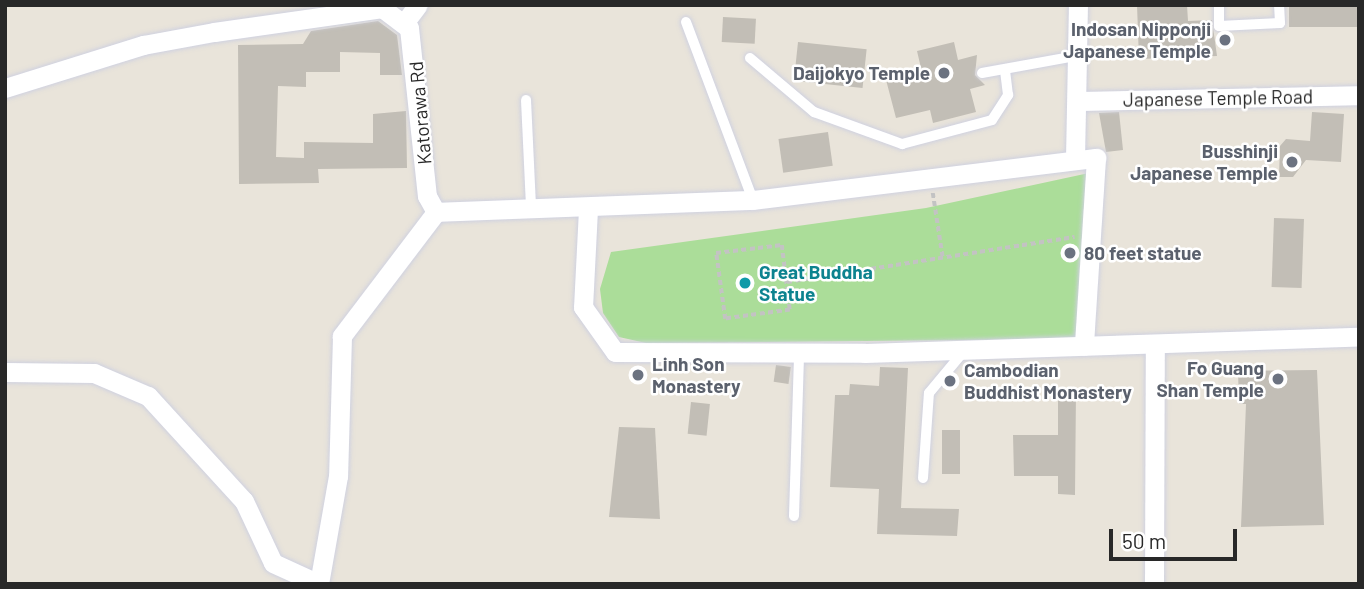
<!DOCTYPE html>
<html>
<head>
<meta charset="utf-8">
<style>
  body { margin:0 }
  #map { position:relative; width:1364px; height:589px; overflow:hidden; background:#e9e4da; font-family:Barlow,sans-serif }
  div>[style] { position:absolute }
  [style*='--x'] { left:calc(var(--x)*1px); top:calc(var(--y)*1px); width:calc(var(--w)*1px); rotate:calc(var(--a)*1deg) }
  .green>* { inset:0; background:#abdd99 }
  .building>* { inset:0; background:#c2beb6; transform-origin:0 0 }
  .path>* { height:3.5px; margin-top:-1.75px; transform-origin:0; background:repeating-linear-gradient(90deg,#c3c3c3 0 5px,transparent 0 8.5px) }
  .roads { filter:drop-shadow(0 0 2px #cfd1e0) drop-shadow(0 0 2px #cfd1e0) }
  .service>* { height:10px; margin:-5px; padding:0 5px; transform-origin:5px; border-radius:5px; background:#fff }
  .minor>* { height:19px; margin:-9.5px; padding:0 9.5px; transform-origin:9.5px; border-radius:9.5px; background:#fff }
  .dots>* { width:19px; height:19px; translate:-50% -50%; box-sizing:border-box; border:4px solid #fff; border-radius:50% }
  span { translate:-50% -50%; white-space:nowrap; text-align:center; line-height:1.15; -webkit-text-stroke:5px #fff; paint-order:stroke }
  .worship-label { font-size:19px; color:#5b616d; font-weight:700 }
  .right { translate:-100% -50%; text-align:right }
  .left { translate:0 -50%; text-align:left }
  .street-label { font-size:19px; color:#282828 }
  .culture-label { font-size:19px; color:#0d838f; font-weight:700 }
  .frame { position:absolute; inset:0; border:7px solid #282828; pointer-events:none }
  .scale { position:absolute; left:1109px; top:529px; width:128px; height:32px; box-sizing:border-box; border:4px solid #282828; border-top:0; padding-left:9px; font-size:21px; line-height:24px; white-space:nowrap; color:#282828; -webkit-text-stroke:5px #fff; paint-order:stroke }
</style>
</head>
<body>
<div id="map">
  <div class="green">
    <i style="clip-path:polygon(1089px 173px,1077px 339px,646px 343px,619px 337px,603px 313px,600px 289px,611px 252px,926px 208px)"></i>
  </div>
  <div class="building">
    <i style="clip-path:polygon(1137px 5px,1187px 5px,1188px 21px,1212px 20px,1217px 56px,1139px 59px)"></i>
    <i style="left:1289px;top:5px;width:70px;height:22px"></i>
    <i style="left:723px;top:17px;width:33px;height:25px;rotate:3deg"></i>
    <i style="clip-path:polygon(378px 21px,397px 35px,402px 75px,380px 75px,380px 53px,340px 52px,340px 72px,306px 72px,306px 87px,278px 86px,276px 157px,304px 158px,304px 142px,373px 143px,373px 114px,406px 111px,407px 168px,318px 169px,319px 183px,239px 184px,238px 45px,303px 44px,311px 31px)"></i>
    <i style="left:798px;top:42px;width:69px;height:39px;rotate:6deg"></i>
    <i style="clip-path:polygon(954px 42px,958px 60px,977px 55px,975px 75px,985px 85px,970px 89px,976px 112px,933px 123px,930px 110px,896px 118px,885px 76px,921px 68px,917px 51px)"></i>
    <i style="clip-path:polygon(1119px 112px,1123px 150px,1106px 152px,1099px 113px)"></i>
    <i style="clip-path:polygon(1312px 112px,1344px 114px,1341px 162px,1306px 160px,1293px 177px,1279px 177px,1280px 146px,1286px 139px,1310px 141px)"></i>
    <i style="left:828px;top:132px;width:34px;height:50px;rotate:82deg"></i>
    <i style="left:1274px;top:218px;width:30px;height:69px;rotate:2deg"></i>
    <i style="left:776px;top:365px;width:15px;height:17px;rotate:8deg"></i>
    <i style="clip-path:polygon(880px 367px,908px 368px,901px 508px,959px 509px,957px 536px,877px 534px,879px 489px,830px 487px,835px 395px,849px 395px,850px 384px,879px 386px)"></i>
    <i style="clip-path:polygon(1317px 370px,1324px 525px,1241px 527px,1246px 404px,1239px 404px,1238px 371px)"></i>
    <i style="clip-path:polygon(1058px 391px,1076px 391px,1075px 495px,1058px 494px,1058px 476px,1014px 476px,1013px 435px,1058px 435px)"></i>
    <i style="left:691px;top:402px;width:19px;height:32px;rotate:6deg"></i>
    <i style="clip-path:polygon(619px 427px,655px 428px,660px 519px,609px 517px)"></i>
    <i style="left:942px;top:430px;width:18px;height:44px"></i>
  </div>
  <div class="path">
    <i style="--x:933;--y:193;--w:66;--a:81.3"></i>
    <i style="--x:782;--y:245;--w:65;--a:83"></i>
    <i style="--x:790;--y:310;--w:66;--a:172.1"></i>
    <i style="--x:725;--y:319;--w:67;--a:-97.8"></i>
    <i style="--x:716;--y:253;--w:66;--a:-6.9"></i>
    <i style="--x:787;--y:282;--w:291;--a:-8.9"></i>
  </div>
  <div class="roads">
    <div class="service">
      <i style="--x:1219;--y:5;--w:21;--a:90"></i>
      <i style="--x:1219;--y:26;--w:61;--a:-2.8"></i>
      <i style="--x:1280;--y:23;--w:18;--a:-93"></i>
      <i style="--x:686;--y:22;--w:190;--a:69.4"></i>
      <i style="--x:750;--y:58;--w:84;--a:40.2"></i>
      <i style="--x:814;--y:112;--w:94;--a:20"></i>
      <i style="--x:902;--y:144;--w:93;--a:-14.9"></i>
      <i style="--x:992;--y:120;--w:30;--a:-57"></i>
      <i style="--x:1008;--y:95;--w:23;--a:-97"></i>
      <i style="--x:982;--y:73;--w:96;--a:-10.3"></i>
      <i style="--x:526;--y:100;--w:107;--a:87.3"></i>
      <i style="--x:923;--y:478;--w:85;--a:-86"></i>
      <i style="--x:929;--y:393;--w:55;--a:-50.2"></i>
      <i style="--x:794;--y:516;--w:163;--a:-88.2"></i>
    </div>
    <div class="minor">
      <i style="--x:405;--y:22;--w:21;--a:-53"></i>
      <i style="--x:5;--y:88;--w:145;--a:-17.3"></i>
      <i style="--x:143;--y:45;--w:72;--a:-10.4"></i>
      <i style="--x:214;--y:32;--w:170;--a:-8.1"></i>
      <i style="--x:382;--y:8;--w:34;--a:37"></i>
      <i style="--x:409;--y:28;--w:169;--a:83.9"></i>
      <i style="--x:427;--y:196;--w:18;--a:61"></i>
      <i style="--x:436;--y:212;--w:156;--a:127.2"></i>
      <i style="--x:342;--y:336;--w:140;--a:91.6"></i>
      <i style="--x:338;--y:476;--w:110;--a:100"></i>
      <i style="--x:1077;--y:101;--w:282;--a:-1.2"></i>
      <i style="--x:1075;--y:159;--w:154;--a:-88.9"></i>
      <i style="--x:588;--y:209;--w:98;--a:92.9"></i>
      <i style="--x:583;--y:307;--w:55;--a:54.6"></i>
      <i style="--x:615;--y:352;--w:250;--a:0.2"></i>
      <i style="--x:865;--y:353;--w:494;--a:-1.9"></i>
      <i style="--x:436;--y:212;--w:317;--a:-2.2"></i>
      <i style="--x:753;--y:200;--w:346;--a:-7"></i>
      <i style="--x:1096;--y:158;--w:188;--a:93.7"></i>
      <i style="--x:5;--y:372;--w:89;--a:0.6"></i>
      <i style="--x:94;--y:373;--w:59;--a:23.1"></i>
      <i style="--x:148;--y:396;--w:142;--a:47.6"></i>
      <i style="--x:244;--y:501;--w:68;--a:64.9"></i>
      <i style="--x:273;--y:563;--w:51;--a:24.5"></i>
      <i style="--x:1154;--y:584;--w:240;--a:-89.8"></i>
    </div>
  </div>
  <div class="dots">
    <i style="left:1225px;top:40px;background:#6b7280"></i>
    <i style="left:944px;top:73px;background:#6b7280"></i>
    <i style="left:1292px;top:162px;background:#6b7280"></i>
    <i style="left:1070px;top:253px;background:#6b7280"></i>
    <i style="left:745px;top:283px;background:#0f9aa8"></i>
    <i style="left:638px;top:375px;background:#6b7280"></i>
    <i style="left:1278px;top:379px;background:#6b7280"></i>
    <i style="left:950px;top:381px;background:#6b7280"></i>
  </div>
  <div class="worship-label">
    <span class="right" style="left:1211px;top:40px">Indosan Nipponji<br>Japanese Temple</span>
    <span class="right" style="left:930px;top:73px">Daijokyo Temple</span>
    <span class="right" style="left:1278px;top:162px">Busshinji<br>Japanese Temple</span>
    <span class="left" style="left:1084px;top:253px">80 feet statue</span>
    <span class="left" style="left:652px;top:375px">Linh Son<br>Monastery</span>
    <span class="right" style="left:1264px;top:379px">Fo Guang<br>Shan Temple</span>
    <span class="left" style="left:964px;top:381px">Cambodian<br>Buddhist Monastery</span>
  </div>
  <div class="street-label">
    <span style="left:1218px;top:98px;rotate:-1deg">Japanese Temple Road</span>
    <span style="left:420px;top:113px;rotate:-95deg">Katorawa Rd</span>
  </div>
  <div class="culture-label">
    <span class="left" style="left:759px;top:283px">Great Buddha<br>Statue</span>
  </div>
  <div class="frame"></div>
  <div class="scale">50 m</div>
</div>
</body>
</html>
